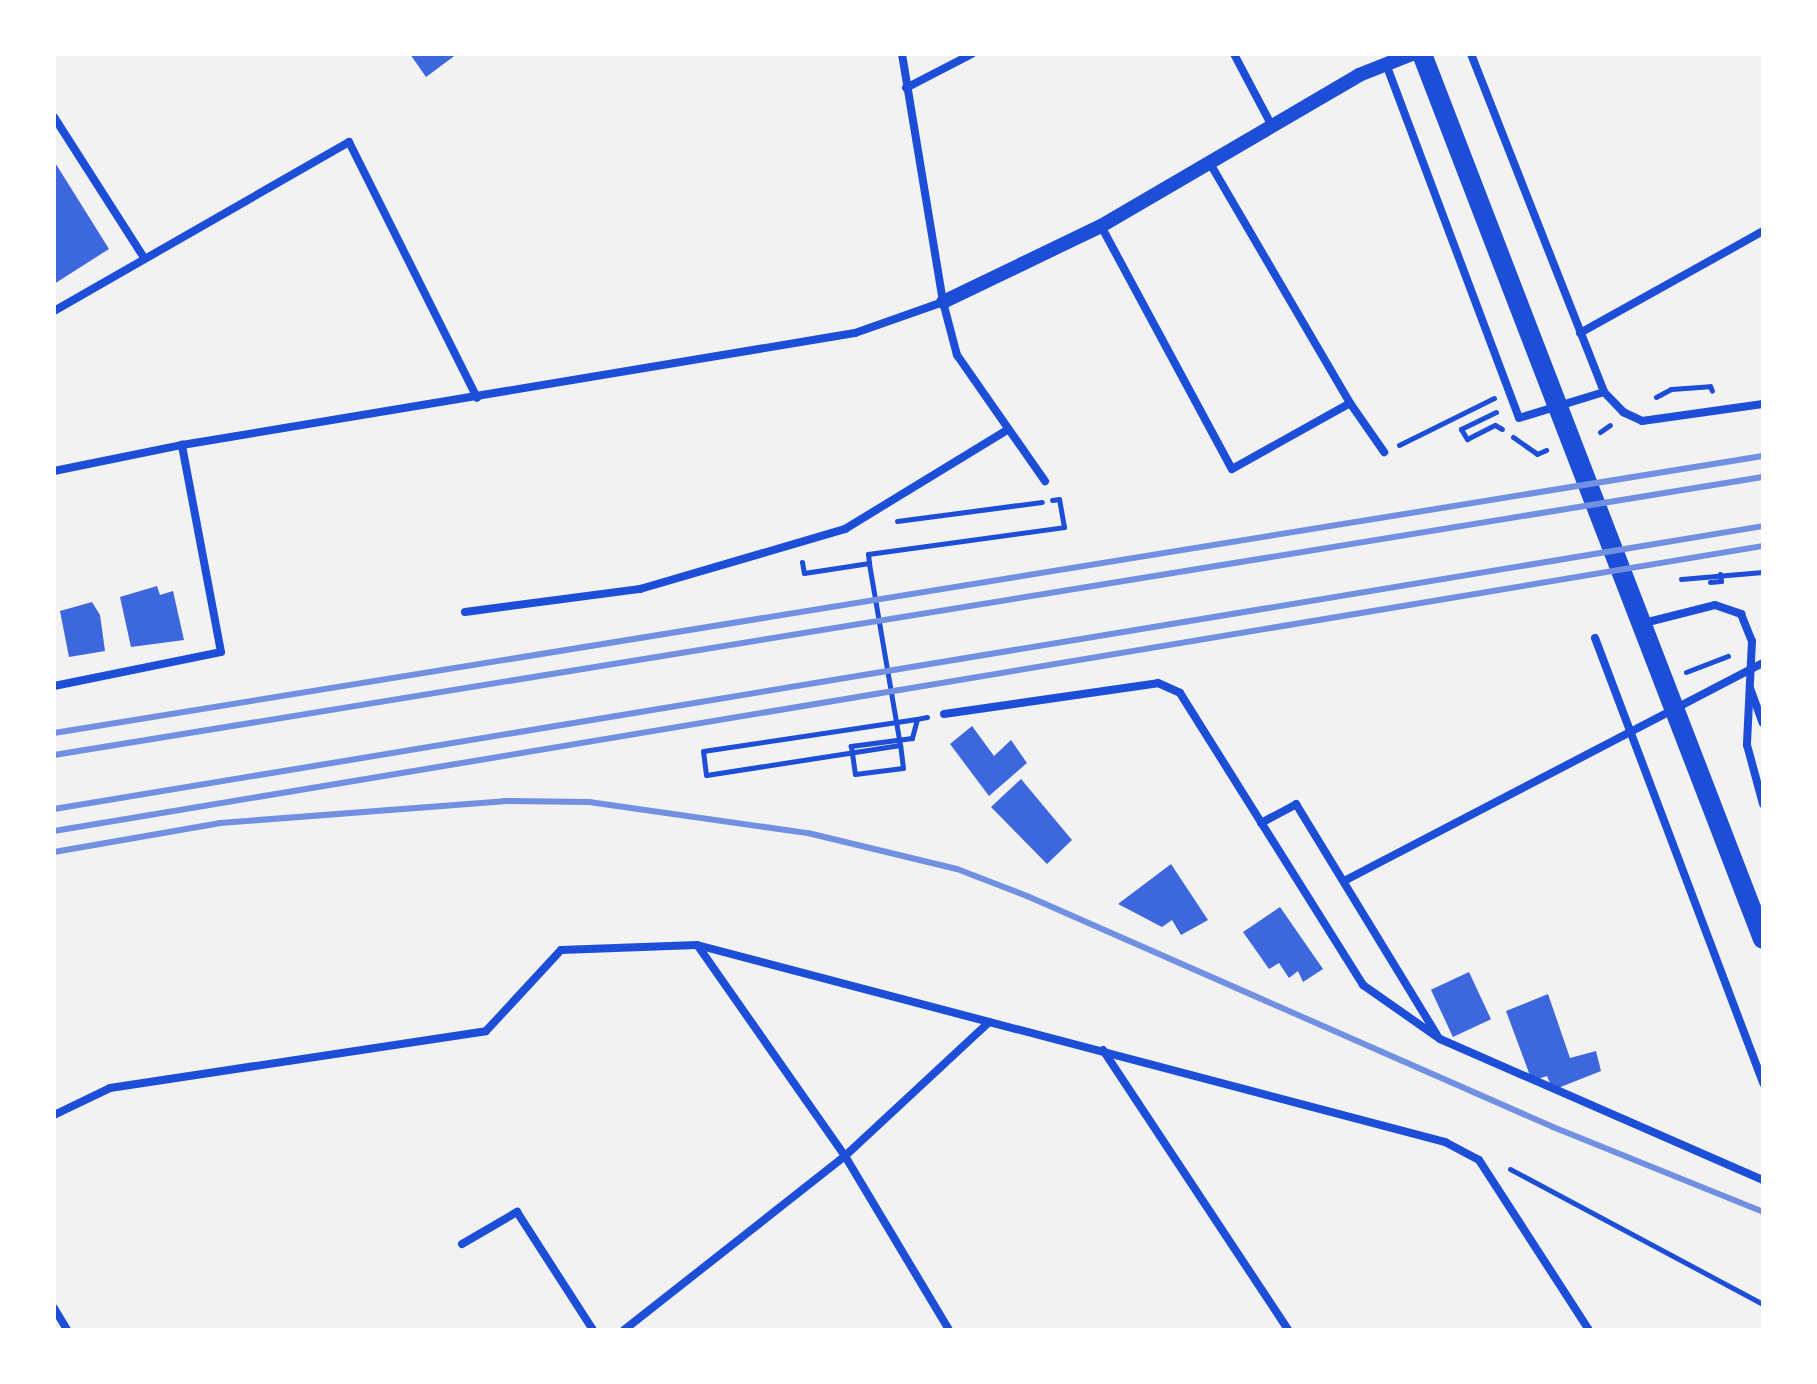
<!DOCTYPE html>
<html>
<head>
<meta charset="utf-8">
<style>
  body { margin:0 }
  #map { position:relative; width:1817px; height:1384px; overflow:hidden; background:#f2f2f2; font-family:"IBM Plex Serif",serif }
  div>[style] { position:absolute }
  [style*='--x'] { left:calc(var(--x)*1px); top:calc(var(--y)*1px); width:calc(var(--w)*1px); rotate:calc(var(--a)*1deg) }
  .building>* { inset:0; background:#3d67dc; transform-origin:0 0 }
  .path>* { height:5px; margin:-2.5px; padding:0 2.5px; transform-origin:2.5px; border-radius:2.5px; background:#1d4ed8 }
  .minor>* { height:8px; margin:-4px; padding:0 4px; transform-origin:4px; border-radius:4px; background:#1d4ed8 }
  .tertiary>* { height:14px; margin:-7px; padding:0 7px; transform-origin:7px; border-radius:7px; background:#1d4ed8 }
  .primary>* { height:20px; margin:-10px; padding:0 10px; transform-origin:10px; border-radius:10px; background:#1d4ed8 }
  .rail>* { height:6px; margin:-3px; padding:0 3px; transform-origin:3px; border-radius:3px; background:#7290e2 }
  span { translate:-50% -50%; white-space:nowrap; text-align:center; line-height:1.15; -webkit-text-stroke:8px #fff; paint-order:stroke }
  .frame { position:absolute; inset:0; border:56px solid #fff; pointer-events:none }
</style>
</head>
<body>
<div id="map">
  <div class="building">
    <i style="clip-path:polygon(410px 54px,457px 54px,426px 77px)"></i>
    <i style="clip-path:polygon(54px 161px,109px 249px,54px 284px)"></i>
    <i style="clip-path:polygon(157px 586px,160px 595px,173px 591px,184px 640px,131px 647px,120px 597px)"></i>
    <i style="clip-path:polygon(92px 602px,100px 615px,105px 651px,69px 657px,60px 611px)"></i>
    <i style="clip-path:polygon(972px 726px,994px 756px,1011px 740px,1027px 763px,989px 796px,950px 744px)"></i>
    <i style="clip-path:polygon(1021px 779px,1072px 840px,1047px 864px,991px 807px)"></i>
    <i style="clip-path:polygon(1171px 864px,1208px 920px,1181px 935px,1172px 920px,1162px 927px,1118px 904px)"></i>
    <i style="clip-path:polygon(1280px 907px,1323px 969px,1303px 982px,1298px 971px,1289px 978px,1279px 963px,1269px 969px,1243px 932px)"></i>
    <i style="left:1469px;top:972px;width:52px;height:42px;rotate:65deg"></i>
    <i style="clip-path:polygon(1548px 994px,1570px 1058px,1596px 1051px,1601px 1071px,1553px 1090px,1547px 1076px,1532px 1081px,1506px 1011px)"></i>
  </div>
  <div class="path">
    <i style="--x:1656;--y:397;--w:17;--a:-28"></i>
    <i style="--x:1671;--y:389;--w:39;--a:-4"></i>
    <i style="--x:1710;--y:386;--w:5;--a:68"></i>
    <i style="--x:1496;--y:412;--w:39;--a:154"></i>
    <i style="--x:1461;--y:429;--w:12;--a:59"></i>
    <i style="--x:1467;--y:439;--w:31;--a:-27"></i>
    <i style="--x:1495;--y:425;--w:8;--a:30"></i>
    <i style="--x:1600;--y:432;--w:12;--a:-35"></i>
    <i style="--x:1513;--y:437;--w:29;--a:35"></i>
    <i style="--x:1537;--y:454;--w:10;--a:-24"></i>
    <i style="--x:1399;--y:445;--w:106;--a:-26.3"></i>
    <i style="--x:897;--y:521;--w:146;--a:-7.5"></i>
    <i style="--x:802;--y:562;--w:11;--a:80"></i>
    <i style="--x:804;--y:573;--w:66;--a:-8.7"></i>
    <i style="--x:1681;--y:579;--w:82;--a:-4.9"></i>
    <i style="--x:1710;--y:582;--w:11;--a:-5"></i>
    <i style="--x:1721;--y:581;--w:7;--a:-98"></i>
    <i style="--x:1686;--y:672;--w:45;--a:-20.9"></i>
    <i style="--x:927;--y:717;--w:10;--a:169"></i>
    <i style="--x:917;--y:719;--w:20;--a:105"></i>
    <i style="--x:912;--y:738;--w:62;--a:172.5"></i>
    <i style="--x:851;--y:746;--w:28;--a:82"></i>
    <i style="--x:855;--y:774;--w:48;--a:-7.1"></i>
    <i style="--x:903;--y:768;--w:23;--a:-97"></i>
    <i style="--x:900;--y:745;--w:185;--a:-99.7"></i>
    <i style="--x:869;--y:563;--w:9;--a:-96"></i>
    <i style="--x:868;--y:554;--w:198;--a:-7.8"></i>
    <i style="--x:1064;--y:527;--w:28;--a:-100"></i>
    <i style="--x:1059;--y:499;--w:7;--a:172"></i>
    <i style="--x:900;--y:745;--w:196;--a:171.2"></i>
    <i style="--x:706;--y:775;--w:24;--a:-97"></i>
    <i style="--x:703;--y:751;--w:216;--a:-8.5"></i>
    <i style="--x:1510;--y:1169;--w:287;--a:28.1"></i>
  </div>
  <div class="minor">
    <i style="--x:902;--y:54;--w:251;--a:80.6"></i>
    <i style="--x:943;--y:302;--w:55;--a:75.2"></i>
    <i style="--x:957;--y:355;--w:154;--a:55.1"></i>
    <i style="--x:1234;--y:54;--w:81;--a:62.2"></i>
    <i style="--x:1471;--y:54;--w:363;--a:68.5"></i>
    <i style="--x:1604;--y:392;--w:28;--a:46"></i>
    <i style="--x:1623;--y:412;--w:21;--a:25"></i>
    <i style="--x:1642;--y:421;--w:122;--a:-8"></i>
    <i style="--x:1386;--y:64;--w:378;--a:69.4"></i>
    <i style="--x:1519;--y:418;--w:89;--a:-17"></i>
    <i style="--x:906;--y:88;--w:74;--a:-27.3"></i>
    <i style="--x:54;--y:117;--w:167;--a:57.4"></i>
    <i style="--x:1101;--y:226;--w:276;--a:61.7"></i>
    <i style="--x:1232;--y:469;--w:135;--a:-29.2"></i>
    <i style="--x:1350;--y:403;--w:278;--a:-120.3"></i>
    <i style="--x:54;--y:311;--w:340;--a:-29.8"></i>
    <i style="--x:349;--y:142;--w:286;--a:63.4"></i>
    <i style="--x:1580;--y:333;--w:210;--a:-29.1"></i>
    <i style="--x:1350;--y:403;--w:60;--a:55.2"></i>
    <i style="--x:54;--y:471;--w:131;--a:-11.5"></i>
    <i style="--x:182;--y:445;--w:682;--a:-9.45"></i>
    <i style="--x:855;--y:333;--w:93;--a:-19.4"></i>
    <i style="--x:465;--y:612;--w:177;--a:-7.5"></i>
    <i style="--x:640;--y:589;--w:214;--a:-16.3"></i>
    <i style="--x:845;--y:529;--w:190;--a:-31.4"></i>
    <i style="--x:1644;--y:623;--w:73;--a:-14.2"></i>
    <i style="--x:1715;--y:605;--w:28;--a:19"></i>
    <i style="--x:1741;--y:614;--w:29;--a:68"></i>
    <i style="--x:1752;--y:641;--w:104;--a:92.8"></i>
    <i style="--x:1747;--y:745;--w:61;--a:74.8"></i>
    <i style="--x:1595;--y:638;--w:476;--a:69.3"></i>
    <i style="--x:54;--y:686;--w:170;--a:-11.5"></i>
    <i style="--x:221;--y:652;--w:211;--a:-100.7"></i>
    <i style="--x:1750;--y:688;--w:37;--a:70"></i>
    <i style="--x:944;--y:714;--w:216;--a:-8.2"></i>
    <i style="--x:1158;--y:683;--w:24;--a:24"></i>
    <i style="--x:1180;--y:693;--w:345;--a:57.9"></i>
    <i style="--x:1363;--y:985;--w:94;--a:35"></i>
    <i style="--x:1440;--y:1039;--w:352;--a:23.6"></i>
    <i style="--x:1261;--y:823;--w:40;--a:-28"></i>
    <i style="--x:1296;--y:804;--w:271;--a:58.6"></i>
    <i style="--x:1344;--y:881;--w:472;--a:-27.5"></i>
    <i style="--x:698;--y:946;--w:256;--a:55"></i>
    <i style="--x:845;--y:1156;--w:203;--a:59.1"></i>
    <i style="--x:1103;--y:1050;--w:336;--a:56.5"></i>
    <i style="--x:54;--y:1115;--w:62;--a:-25.7"></i>
    <i style="--x:110;--y:1088;--w:380;--a:-8.6"></i>
    <i style="--x:486;--y:1031;--w:110;--a:-47.2"></i>
    <i style="--x:561;--y:950;--w:136;--a:-2.1"></i>
    <i style="--x:697;--y:945;--w:774;--a:14.75"></i>
    <i style="--x:1445;--y:1142;--w:38;--a:28"></i>
    <i style="--x:1479;--y:1160;--w:202;--a:57.1"></i>
    <i style="--x:462;--y:1244;--w:64;--a:-30.2"></i>
    <i style="--x:517;--y:1212;--w:140;--a:57.2"></i>
    <i style="--x:54;--y:1308;--w:26;--a:59"></i>
    <i style="--x:624;--y:1330;--w:281;--a:-38.2"></i>
    <i style="--x:845;--y:1156;--w:197;--a:-42.9"></i>
  </div>
  <div class="tertiary">
    <i style="--x:943;--y:302;--w:175;--a:-25.7"></i>
    <i style="--x:1101;--y:226;--w:299;--a:-30.3"></i>
    <i style="--x:1359;--y:75;--w:57;--a:-21.6"></i>
  </div>
  <div class="primary">
    <i style="--x:1422;--y:54;--w:948;--a:68.93"></i>
  </div>
  <div class="rail">
    <i style="--x:54;--y:733;--w:1731;--a:-9.21"></i>
    <i style="--x:54;--y:755;--w:1731;--a:-9.24"></i>
    <i style="--x:54;--y:809;--w:1732;--a:-9.4"></i>
    <i style="--x:54;--y:831;--w:1733;--a:-9.47"></i>
    <i style="--x:54;--y:852;--w:169;--a:-9.9"></i>
    <i style="--x:220;--y:823;--w:285;--a:-4.4"></i>
    <i style="--x:504;--y:801;--w:85;--a:0.7"></i>
    <i style="--x:589;--y:802;--w:221;--a:8.1"></i>
    <i style="--x:808;--y:833;--w:153;--a:13.6"></i>
    <i style="--x:957;--y:869;--w:75;--a:21.1"></i>
    <i style="--x:1027;--y:896;--w:574;--a:23.71"></i>
    <i style="--x:1553;--y:1127;--w:227;--a:22"></i>
  </div>
  <div class="frame"></div>
</div>
</body>
</html>
